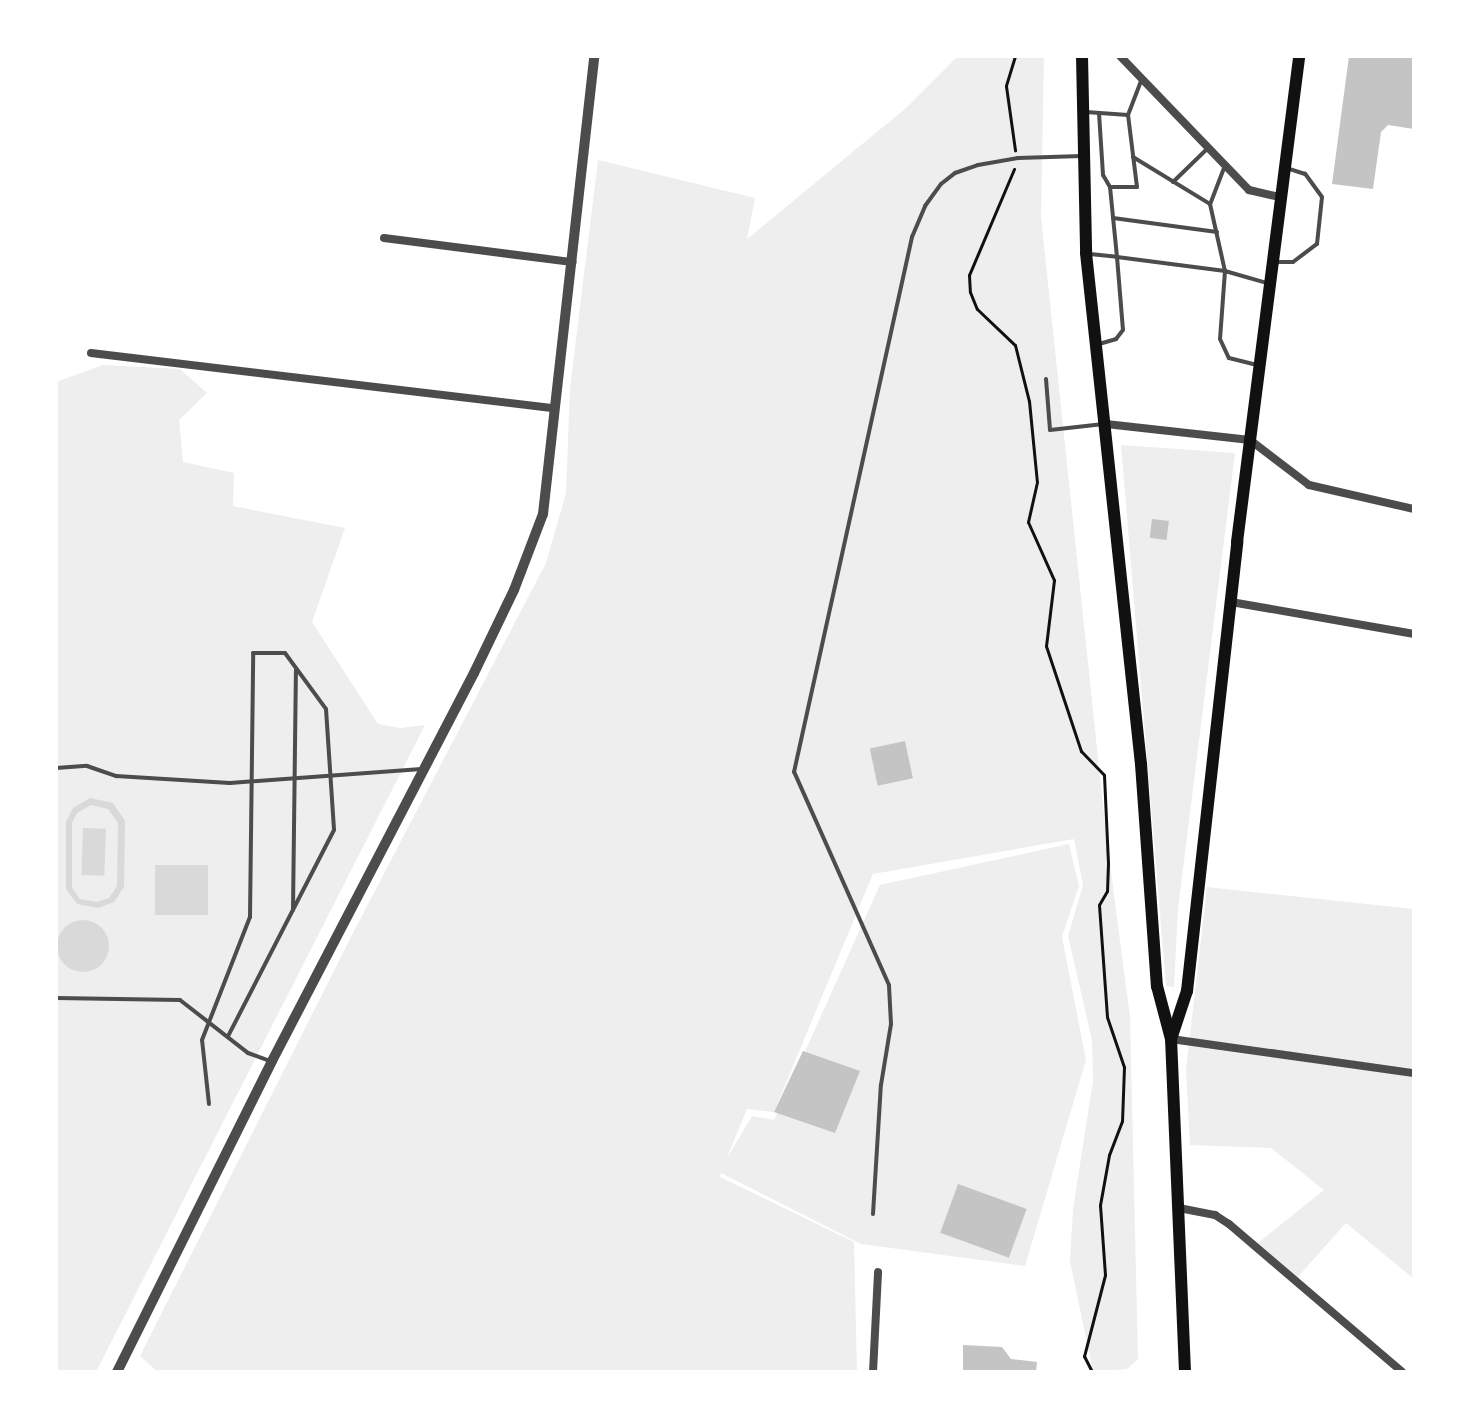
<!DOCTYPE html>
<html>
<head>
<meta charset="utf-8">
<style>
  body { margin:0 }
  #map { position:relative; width:1470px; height:1428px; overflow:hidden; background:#fff; font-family:"PT Sans",sans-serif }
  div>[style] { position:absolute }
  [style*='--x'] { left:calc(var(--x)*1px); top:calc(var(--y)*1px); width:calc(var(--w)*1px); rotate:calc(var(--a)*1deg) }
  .green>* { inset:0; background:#eee }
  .water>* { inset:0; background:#d9d9d9; transform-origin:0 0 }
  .round { border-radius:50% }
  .building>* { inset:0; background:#c4c4c4; transform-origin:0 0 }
  .path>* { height:3px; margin:-1.5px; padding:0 1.5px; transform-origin:1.5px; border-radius:1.5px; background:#111 }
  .service>* { height:4px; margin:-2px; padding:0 2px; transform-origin:2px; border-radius:2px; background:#4c4c4c }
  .minor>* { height:8px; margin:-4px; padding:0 4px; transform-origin:4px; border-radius:4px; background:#4c4c4c }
  .tertiary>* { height:10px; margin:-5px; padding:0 5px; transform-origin:5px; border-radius:5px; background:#4c4c4c }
  .primary>* { height:12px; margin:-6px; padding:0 6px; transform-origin:6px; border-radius:6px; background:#111 }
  span { translate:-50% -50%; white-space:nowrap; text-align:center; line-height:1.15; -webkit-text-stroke:6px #fff; paint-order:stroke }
  .frame { position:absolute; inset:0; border:58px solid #fff; pointer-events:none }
</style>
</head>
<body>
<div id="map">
  <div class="green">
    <i style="clip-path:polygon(958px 56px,1044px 56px,1041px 217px,1106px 834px,1130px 1017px,1138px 1359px,1127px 1369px,1093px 1372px,1070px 1261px,1073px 1209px,1093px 1081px,1092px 1040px,1068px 936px,1083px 885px,1074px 839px,873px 874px,774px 1112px,747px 1109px,726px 1160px,752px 1116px,774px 1120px,880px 885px,1069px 844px,1079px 886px,1062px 937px,1086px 1060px,1025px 1266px,861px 1244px,721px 1173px,720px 1177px,854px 1242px,857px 1372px,158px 1372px,140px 1356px,353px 933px,546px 563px,566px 493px,570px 388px,598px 160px,755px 198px,747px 239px,906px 108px)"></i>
    <i style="clip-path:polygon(103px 365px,180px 369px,207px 393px,179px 420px,183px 462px,234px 473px,233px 506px,345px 528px,312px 622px,378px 724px,400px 728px,425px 725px,96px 1372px,56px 1372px,56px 382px)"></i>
    <i style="clip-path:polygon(1121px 445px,1235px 453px,1178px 909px,1174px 987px,1166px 986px)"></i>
    <i style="clip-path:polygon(1207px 887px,1414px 909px,1414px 1279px,1346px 1223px,1295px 1280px,1253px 1247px,1324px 1190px,1271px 1148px,1190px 1145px,1186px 1070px)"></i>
  </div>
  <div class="water">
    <i style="clip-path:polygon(evenodd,90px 798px,113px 803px,125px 821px,124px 887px,114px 902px,98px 908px,77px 904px,66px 889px,66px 822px,73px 808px,90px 798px,91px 805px,108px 809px,118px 823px,117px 886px,109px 898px,97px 902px,80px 899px,72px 888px,72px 823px,77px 813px,91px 805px)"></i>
    <i style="left:83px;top:828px;width:23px;height:47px;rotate:2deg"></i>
    <i style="left:155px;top:865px;width:53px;height:50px"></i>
    <i class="round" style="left:57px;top:920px;width:52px;height:52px"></i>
  </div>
  <div class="building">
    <i style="clip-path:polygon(1349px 56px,1414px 56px,1414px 129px,1388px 125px,1381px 132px,1373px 189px,1332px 184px)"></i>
    <i style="left:1152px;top:519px;width:17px;height:19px;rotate:7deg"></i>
    <i style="left:905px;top:741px;width:38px;height:36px;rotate:78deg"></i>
    <i style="clip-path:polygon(803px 1051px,860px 1071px,835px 1133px,774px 1112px)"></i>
    <i style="left:958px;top:1184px;width:73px;height:52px;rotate:20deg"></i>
    <i style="clip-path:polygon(963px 1345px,1002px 1347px,1011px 1359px,1037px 1362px,1036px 1372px,963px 1372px)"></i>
  </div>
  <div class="path">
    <i style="--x:1015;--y:56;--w:31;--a:107"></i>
    <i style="--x:1006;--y:86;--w:65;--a:82"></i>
    <i style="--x:1014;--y:169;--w:115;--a:113"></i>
    <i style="--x:969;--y:275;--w:17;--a:87"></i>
    <i style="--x:970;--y:292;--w:18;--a:68"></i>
    <i style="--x:977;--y:309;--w:52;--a:43.5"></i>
    <i style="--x:1015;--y:345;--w:58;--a:76"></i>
    <i style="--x:1029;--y:401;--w:81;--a:84.4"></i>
    <i style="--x:1037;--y:482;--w:41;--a:102.7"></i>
    <i style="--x:1028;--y:522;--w:64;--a:65.9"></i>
    <i style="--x:1054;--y:580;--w:66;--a:96.9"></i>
    <i style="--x:1046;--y:646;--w:111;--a:71.6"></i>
    <i style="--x:1081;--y:751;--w:33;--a:46"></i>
    <i style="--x:1104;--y:775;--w:88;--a:87.4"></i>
    <i style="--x:1108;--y:863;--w:28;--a:92"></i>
    <i style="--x:1107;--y:891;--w:16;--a:120"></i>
    <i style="--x:1099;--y:905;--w:112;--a:85.9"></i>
    <i style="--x:1107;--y:1017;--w:53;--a:71.2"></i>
    <i style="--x:1124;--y:1067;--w:54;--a:92.1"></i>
    <i style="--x:1122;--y:1121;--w:36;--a:111"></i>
    <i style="--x:1109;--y:1155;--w:51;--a:100.2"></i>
    <i style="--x:1100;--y:1205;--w:70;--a:85.9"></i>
    <i style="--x:1105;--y:1275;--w:84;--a:104.5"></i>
    <i style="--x:1084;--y:1356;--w:18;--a:63"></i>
  </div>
  <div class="service">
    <i style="--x:1086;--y:112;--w:42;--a:4.1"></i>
    <i style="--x:1099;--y:113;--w:62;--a:86.3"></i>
    <i style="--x:1103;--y:175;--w:14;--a:60"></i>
    <i style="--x:1110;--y:187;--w:27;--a:0"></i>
    <i style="--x:1137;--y:187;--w:73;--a:-97.1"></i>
    <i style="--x:1128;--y:115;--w:39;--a:-69"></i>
    <i style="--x:1133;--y:157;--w:90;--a:31.4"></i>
    <i style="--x:1224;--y:168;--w:39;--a:111"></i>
    <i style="--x:1210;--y:204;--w:69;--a:77.4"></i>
    <i style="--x:1225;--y:271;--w:44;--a:15.9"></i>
    <i style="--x:1173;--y:182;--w:47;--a:-44.1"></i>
    <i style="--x:1113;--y:218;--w:105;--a:7.7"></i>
    <i style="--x:1090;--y:254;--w:27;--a:6"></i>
    <i style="--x:1117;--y:257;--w:70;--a:-95.7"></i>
    <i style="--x:1276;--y:262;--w:17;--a:0"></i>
    <i style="--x:1293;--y:262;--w:30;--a:-37"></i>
    <i style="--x:1317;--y:244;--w:47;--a:-83.9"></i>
    <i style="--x:1322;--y:197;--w:29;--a:-126"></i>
    <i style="--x:1305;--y:174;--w:20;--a:-162"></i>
    <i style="--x:1099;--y:344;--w:18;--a:-16"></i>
    <i style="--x:1116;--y:339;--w:11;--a:-52"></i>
    <i style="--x:1123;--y:330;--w:73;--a:-94.7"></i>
    <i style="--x:1117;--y:257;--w:109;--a:7.4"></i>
    <i style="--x:1225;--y:271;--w:68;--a:94.2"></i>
    <i style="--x:1220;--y:339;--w:21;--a:65"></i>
    <i style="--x:1229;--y:358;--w:30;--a:14"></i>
    <i style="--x:1046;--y:379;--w:51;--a:85.5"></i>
    <i style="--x:1050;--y:430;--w:54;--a:-6.3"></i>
    <i style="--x:56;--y:768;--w:31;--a:-4"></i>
    <i style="--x:87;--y:766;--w:31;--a:19"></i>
    <i style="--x:116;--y:776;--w:114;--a:3.5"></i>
    <i style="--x:230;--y:783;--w:192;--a:-4.2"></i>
    <i style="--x:293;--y:910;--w:240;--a:-89.3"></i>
    <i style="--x:56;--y:998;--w:124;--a:0.9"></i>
    <i style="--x:180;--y:1000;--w:86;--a:37.9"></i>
    <i style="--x:248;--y:1053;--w:23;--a:20"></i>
    <i style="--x:209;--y:1104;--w:64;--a:-96.2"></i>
    <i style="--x:202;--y:1040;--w:132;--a:-68.7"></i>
    <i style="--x:250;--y:917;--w:264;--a:-89.3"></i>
    <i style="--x:253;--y:653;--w:32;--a:0"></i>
    <i style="--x:285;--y:653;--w:69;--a:53.8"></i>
    <i style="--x:326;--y:709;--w:121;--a:86.2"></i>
    <i style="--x:334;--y:830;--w:232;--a:117.2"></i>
    <i style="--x:873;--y:1214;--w:129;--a:-86.5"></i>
    <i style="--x:881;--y:1085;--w:62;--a:-80.7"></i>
    <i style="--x:891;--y:1024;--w:39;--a:-93"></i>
    <i style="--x:889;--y:985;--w:233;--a:-114"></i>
    <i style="--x:794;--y:772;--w:548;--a:-77.56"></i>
    <i style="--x:912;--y:237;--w:34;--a:-67"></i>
    <i style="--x:925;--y:206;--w:27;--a:-54"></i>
    <i style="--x:941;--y:184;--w:18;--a:-38"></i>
    <i style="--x:955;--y:173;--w:24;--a:-19"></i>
    <i style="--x:978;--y:165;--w:41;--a:-9.9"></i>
    <i style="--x:1018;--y:158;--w:64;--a:-1.8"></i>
  </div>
  <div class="minor">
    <i style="--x:1120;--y:56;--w:186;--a:46.1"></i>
    <i style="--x:1249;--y:190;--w:32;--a:13"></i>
    <i style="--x:384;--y:238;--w:190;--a:7.3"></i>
    <i style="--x:91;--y:353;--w:466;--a:6.8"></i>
    <i style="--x:1106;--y:424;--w:145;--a:6.3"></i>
    <i style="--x:1250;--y:440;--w:74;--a:37.3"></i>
    <i style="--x:1309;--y:485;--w:108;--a:12.9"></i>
    <i style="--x:1231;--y:602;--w:186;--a:9.9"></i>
    <i style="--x:1171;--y:1039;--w:245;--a:8"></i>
    <i style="--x:1179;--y:1208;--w:37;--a:11"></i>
    <i style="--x:1215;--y:1215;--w:17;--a:33"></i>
    <i style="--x:1229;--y:1224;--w:228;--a:40.5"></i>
    <i style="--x:873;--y:1372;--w:100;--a:-87.1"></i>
  </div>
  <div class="tertiary">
    <i style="--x:117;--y:1372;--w:347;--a:-63.5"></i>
    <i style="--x:272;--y:1061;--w:437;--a:-62.5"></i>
    <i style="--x:474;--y:673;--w:92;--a:-64.3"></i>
    <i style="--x:514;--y:590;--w:81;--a:-69.1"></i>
    <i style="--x:543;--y:514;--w:461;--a:-83.6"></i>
  </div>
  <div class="primary">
    <i style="--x:1082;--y:56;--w:197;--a:88.8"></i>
    <i style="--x:1086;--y:253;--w:514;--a:83.86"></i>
    <i style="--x:1141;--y:764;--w:223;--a:85.9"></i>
    <i style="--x:1157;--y:986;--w:55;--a:75.2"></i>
    <i style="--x:1185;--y:1372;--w:333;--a:-92.4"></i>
    <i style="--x:1171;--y:1039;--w:51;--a:-71.6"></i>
    <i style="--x:1187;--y:991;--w:452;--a:-83.6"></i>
    <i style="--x:1237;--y:542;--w:490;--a:-82.7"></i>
  </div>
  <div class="frame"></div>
</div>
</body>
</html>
